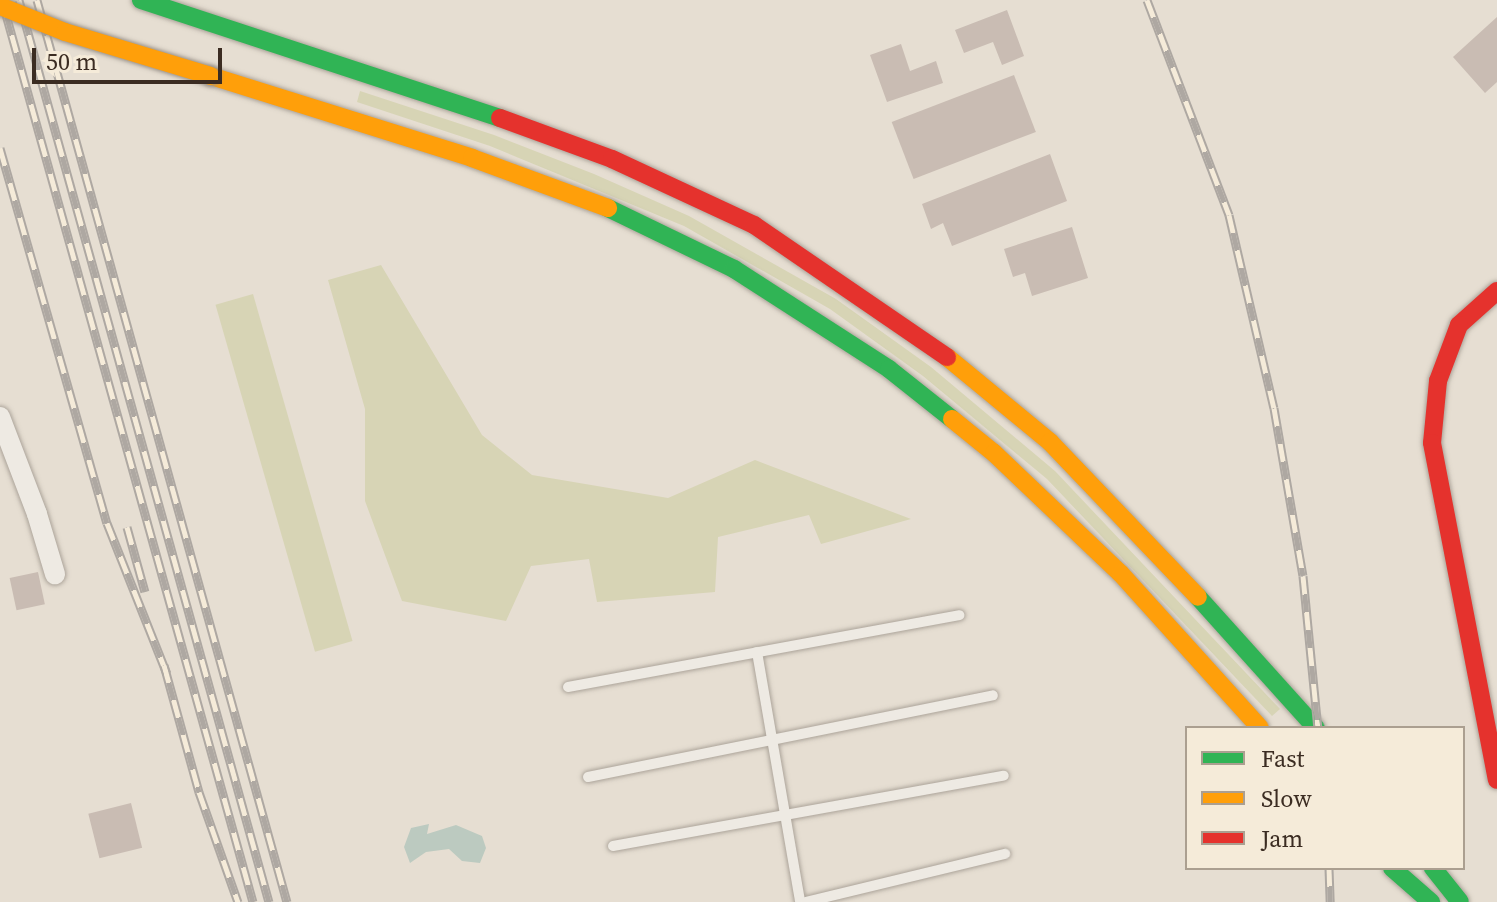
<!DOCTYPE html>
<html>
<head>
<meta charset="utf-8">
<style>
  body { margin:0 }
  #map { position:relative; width:1497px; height:902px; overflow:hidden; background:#e6ded2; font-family:"Source Serif 4",serif }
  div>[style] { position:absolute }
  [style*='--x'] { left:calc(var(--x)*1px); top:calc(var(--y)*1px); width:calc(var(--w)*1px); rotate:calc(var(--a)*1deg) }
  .green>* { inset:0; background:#d7d4b5; transform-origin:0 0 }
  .water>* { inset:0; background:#bccac0 }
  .building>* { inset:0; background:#c9bcb3; transform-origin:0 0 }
  .roads { filter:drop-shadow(0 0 2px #aca49a) drop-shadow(0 0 2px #aca49a) }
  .lane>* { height:10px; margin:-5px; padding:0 5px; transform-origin:5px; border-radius:5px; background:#eeeae3 }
  .street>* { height:20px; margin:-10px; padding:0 10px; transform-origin:10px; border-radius:10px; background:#eeeae3 }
  .fast>* { height:18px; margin:-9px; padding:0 9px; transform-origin:9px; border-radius:9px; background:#30b455 }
  .slow>* { height:18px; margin:-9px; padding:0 9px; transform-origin:9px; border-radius:9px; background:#ff9f0a }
  .jam>* { height:18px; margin:-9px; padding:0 9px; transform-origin:9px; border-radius:9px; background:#e5322d }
  .rail>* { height:9px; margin-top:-4.5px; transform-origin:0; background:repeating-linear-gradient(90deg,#f5ebd9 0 18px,#aea8a2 0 36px); box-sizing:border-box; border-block:2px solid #aea8a2 }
  .bridges { filter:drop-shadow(0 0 2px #9b938a) drop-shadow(0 0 2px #9b938a) }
  .slow-bridge>* { height:18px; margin:-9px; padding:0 9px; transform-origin:9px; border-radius:9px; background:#ff9f0a }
  span { translate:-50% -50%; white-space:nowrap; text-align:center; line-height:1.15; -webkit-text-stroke:6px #f5ebd9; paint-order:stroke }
  .legend { position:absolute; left:1185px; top:726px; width:280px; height:144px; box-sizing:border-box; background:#f5ebd9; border:2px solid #ab9f90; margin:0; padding:10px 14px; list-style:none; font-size:24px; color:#3b2c22 }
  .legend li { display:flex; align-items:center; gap:16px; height:40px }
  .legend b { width:40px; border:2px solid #ab9f90 }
  .scale { position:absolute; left:32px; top:48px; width:190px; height:36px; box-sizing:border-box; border:4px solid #3b2c22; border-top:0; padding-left:10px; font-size:24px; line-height:28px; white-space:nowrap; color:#3b2c22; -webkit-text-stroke:6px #f5ebd9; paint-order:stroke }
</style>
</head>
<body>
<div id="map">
  <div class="green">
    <i style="clip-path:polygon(360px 91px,494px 135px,594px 174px,689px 216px,836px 299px,931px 367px,1055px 471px,1280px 709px,1272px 716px,1047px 479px,923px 376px,830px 309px,684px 226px,490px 146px,357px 102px)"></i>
    <i style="clip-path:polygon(381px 265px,482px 435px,532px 475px,668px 498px,755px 460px,911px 519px,821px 544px,809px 515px,718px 537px,715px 592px,597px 602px,589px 559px,531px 566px,506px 621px,402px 601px,365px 501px,365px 409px,328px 280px)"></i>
    <i style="left:253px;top:294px;width:361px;height:39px;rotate:74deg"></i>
  </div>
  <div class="water">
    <i style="clip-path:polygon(429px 824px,427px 834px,456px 825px,482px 836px,486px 848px,480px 863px,462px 861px,449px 849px,426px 852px,410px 863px,404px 847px,411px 828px)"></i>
  </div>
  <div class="building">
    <i style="clip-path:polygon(1007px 10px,1024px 56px,1002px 65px,993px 42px,964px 53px,955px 30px)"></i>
    <i style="clip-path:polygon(1497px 17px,1497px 82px,1485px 93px,1453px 57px)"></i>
    <i style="clip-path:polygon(901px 44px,910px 71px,936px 61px,943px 83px,887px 102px,870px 55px)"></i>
    <i style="left:1014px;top:75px;width:61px;height:131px;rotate:69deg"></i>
    <i style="clip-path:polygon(1050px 154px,1067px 201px,952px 246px,943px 223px,931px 229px,922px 204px)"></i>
    <i style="clip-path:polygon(1072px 227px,1088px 278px,1032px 296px,1025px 273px,1013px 277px,1004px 249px)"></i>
    <i style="left:38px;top:572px;width:33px;height:29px;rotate:78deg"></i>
    <i style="left:131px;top:803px;width:46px;height:44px;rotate:76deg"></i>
  </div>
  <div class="roads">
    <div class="lane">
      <i style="--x:757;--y:652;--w:254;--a:80.2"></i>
      <i style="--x:568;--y:687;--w:398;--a:-10.4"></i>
      <i style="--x:588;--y:777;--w:413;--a:-11.4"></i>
      <i style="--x:613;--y:846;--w:397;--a:-10.2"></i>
      <i style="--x:806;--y:902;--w:205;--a:-13.6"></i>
    </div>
    <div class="street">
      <i style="--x:0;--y:417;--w:104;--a:69.1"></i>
      <i style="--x:37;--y:514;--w:63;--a:73.3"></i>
    </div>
    <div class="fast">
      <i style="--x:141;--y:0;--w:378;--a:18.2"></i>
      <i style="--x:608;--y:208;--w:140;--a:25.8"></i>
      <i style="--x:734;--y:269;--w:184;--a:32.8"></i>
      <i style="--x:889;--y:369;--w:80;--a:38.4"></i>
      <i style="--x:1198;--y:597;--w:176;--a:48"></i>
      <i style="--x:1392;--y:868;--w:52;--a:41.1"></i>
      <i style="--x:1433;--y:868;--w:43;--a:51.5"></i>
    </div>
    <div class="slow">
      <i style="--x:211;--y:76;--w:274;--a:17.4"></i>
      <i style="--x:472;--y:158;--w:145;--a:20.2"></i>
      <i style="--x:947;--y:357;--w:134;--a:39.5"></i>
      <i style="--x:1050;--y:442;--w:214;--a:46.3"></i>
      <i style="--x:952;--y:419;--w:54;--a:39"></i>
      <i style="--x:994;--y:453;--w:175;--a:43.6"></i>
      <i style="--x:1121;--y:574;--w:207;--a:47.9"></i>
    </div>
    <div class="jam">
      <i style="--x:500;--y:118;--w:119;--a:20.1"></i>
      <i style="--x:612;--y:159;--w:157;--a:24.9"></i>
      <i style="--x:754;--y:225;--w:234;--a:34.4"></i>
      <i style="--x:1497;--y:291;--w:51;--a:138.2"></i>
      <i style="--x:1459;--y:325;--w:60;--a:110.6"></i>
      <i style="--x:1438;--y:381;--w:62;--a:95.5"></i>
      <i style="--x:1432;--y:443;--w:343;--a:79.1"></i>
    </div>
  </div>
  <div class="rail">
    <i style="--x:2;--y:0;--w:936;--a:74.45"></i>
    <i style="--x:19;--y:0;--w:936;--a:74.51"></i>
    <i style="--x:37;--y:0;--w:936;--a:74.51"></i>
    <i style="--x:1147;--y:0;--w:230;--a:69.1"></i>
    <i style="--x:1229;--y:215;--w:198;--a:76.9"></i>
    <i style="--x:1274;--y:408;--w:170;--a:80.2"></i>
    <i style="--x:1303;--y:576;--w:153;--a:84.4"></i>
    <i style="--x:0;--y:148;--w:390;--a:74.1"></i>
    <i style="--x:107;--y:523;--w:162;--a:68.3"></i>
    <i style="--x:127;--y:527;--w:67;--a:74.5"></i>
    <i style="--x:164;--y:665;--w:132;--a:74.6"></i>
    <i style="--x:199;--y:792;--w:117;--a:70.5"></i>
    <i style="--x:1329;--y:868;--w:34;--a:88"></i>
  </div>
  <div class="bridges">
    <div class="slow-bridge">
      <i style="--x:0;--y:6;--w:70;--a:21.8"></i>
      <i style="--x:65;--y:32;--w:152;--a:16.8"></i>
    </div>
  </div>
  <ul class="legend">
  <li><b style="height:10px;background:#30b455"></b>Fast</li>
  <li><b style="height:10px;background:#ff9f0a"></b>Slow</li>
  <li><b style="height:10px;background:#e5322d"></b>Jam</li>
  </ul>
  <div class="scale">50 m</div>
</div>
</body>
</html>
